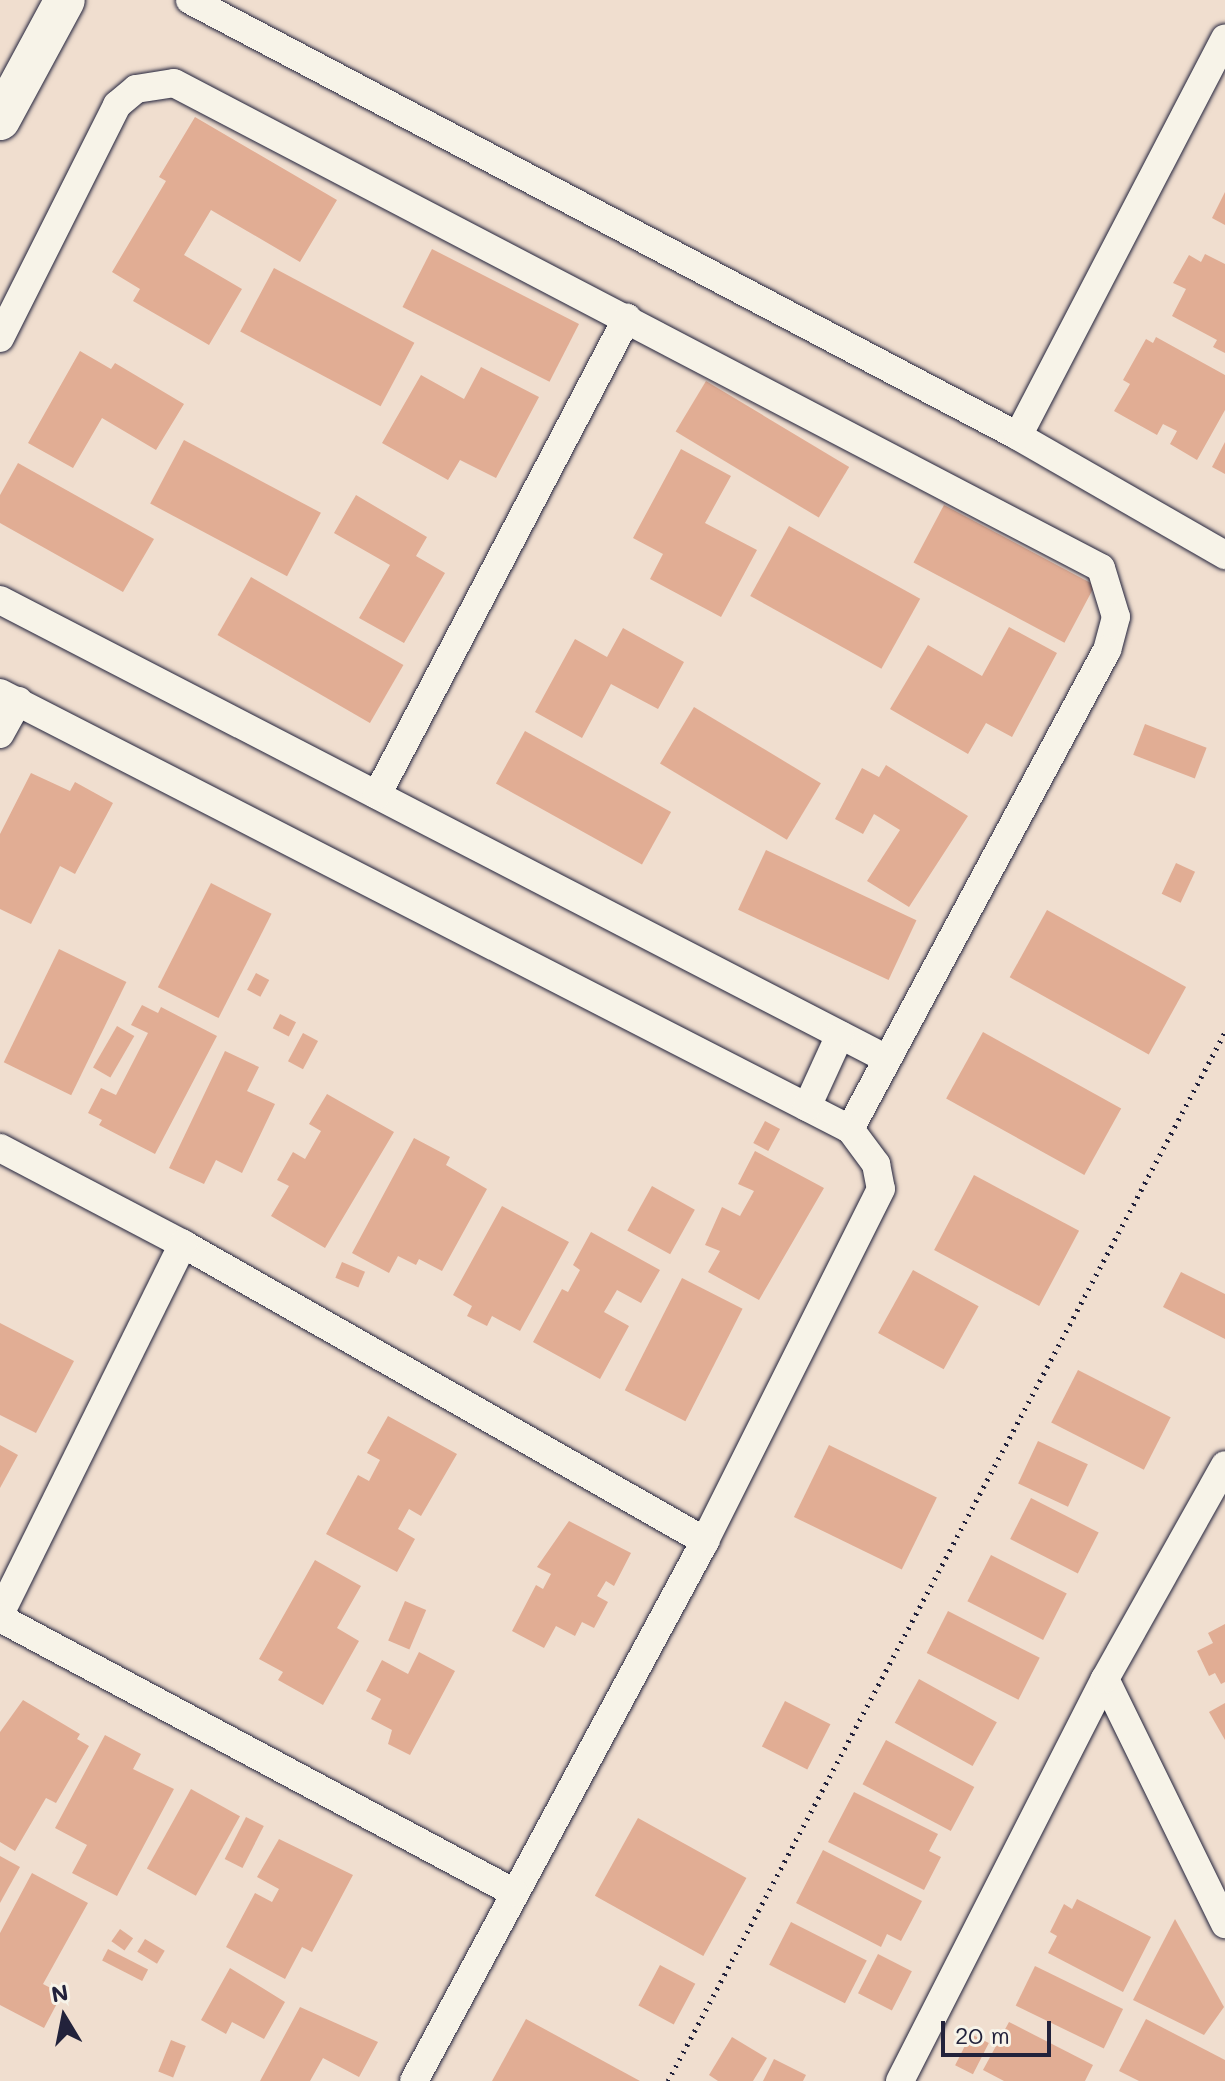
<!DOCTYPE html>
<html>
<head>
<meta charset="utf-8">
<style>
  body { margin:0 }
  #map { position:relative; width:1225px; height:2081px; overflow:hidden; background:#f0decf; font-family:Mali,sans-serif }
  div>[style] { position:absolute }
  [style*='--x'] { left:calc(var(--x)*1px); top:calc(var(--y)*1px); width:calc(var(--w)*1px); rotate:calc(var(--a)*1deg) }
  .building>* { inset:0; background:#e1ad94; transform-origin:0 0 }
  .path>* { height:5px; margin-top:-2.5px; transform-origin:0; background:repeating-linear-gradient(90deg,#22223b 0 2px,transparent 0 8px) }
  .roads { filter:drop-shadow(0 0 2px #22223b) drop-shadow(0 0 2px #22223b) }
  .street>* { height:28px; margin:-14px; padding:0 14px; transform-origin:14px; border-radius:14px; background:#f7f3e8 }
  .secondary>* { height:40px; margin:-20px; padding:0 20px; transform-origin:20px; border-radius:20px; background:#f7f3e8 }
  span { translate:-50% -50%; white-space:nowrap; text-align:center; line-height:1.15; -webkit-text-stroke:8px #f7f3e8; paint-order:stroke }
  .north { position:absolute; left:24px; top:1977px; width:80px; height:80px; -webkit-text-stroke:6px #f7f3e8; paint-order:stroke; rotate:350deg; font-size:22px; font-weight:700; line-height:32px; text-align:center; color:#22223b }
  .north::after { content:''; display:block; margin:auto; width:28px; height:36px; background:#22223b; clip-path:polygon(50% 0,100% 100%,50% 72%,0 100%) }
  .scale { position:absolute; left:941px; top:2021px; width:110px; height:36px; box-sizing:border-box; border:4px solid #22223b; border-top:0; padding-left:10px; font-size:24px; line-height:28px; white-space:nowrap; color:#22223b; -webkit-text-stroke:6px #f7f3e8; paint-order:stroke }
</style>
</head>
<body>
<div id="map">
  <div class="building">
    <i style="clip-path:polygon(195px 117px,337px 200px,300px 262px,211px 210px,184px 255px,242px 289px,209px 345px,133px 301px,140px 289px,112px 272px,166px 181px,159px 177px)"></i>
    <i style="clip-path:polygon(1225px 192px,1225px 225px,1212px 218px)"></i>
    <i style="left:432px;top:249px;width:165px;height:65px;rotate:27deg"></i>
    <i style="clip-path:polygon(1205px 254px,1225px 264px,1225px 353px,1213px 347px,1217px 340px,1172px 316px,1186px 289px,1173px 283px,1189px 255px,1201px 262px)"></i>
    <i style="left:274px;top:268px;width:159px;height:72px;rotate:28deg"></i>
    <i style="clip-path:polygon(1156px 337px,1225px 375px,1225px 410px,1197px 460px,1170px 444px,1177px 431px,1163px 424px,1157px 435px,1114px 411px,1130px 384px,1123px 380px,1146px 339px,1153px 343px)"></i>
    <i style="clip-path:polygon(80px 351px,111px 369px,115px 363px,184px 404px,156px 450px,102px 418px,73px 468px,28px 443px)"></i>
    <i style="clip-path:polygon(481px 367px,539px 397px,496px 478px,460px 460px,448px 480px,382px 443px,421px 375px,464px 399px)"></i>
    <i style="left:706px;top:381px;width:167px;height:59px;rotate:31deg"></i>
    <i style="left:184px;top:440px;width:155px;height:72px;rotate:28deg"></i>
    <i style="clip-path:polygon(1225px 442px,1225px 474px,1212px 467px)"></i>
    <i style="clip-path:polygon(681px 449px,731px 476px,705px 523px,757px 550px,721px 617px,650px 579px,663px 554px,633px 538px)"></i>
    <i style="clip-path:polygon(18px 463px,154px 539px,123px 592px,0 523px,0 495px)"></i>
    <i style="clip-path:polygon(356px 495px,427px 537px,416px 556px,445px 573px,404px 643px,359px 618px,390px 565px,334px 533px)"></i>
    <i style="left:944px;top:505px;width:171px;height:65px;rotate:28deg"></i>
    <i style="left:789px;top:526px;width:150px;height:80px;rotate:29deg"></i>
    <i style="left:251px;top:577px;width:176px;height:67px;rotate:30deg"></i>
    <i style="clip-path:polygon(1009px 627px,1057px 653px,1012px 737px,986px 723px,968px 754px,890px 709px,928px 645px,982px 676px)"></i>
    <i style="clip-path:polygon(623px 628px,684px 662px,658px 709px,611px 684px,582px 738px,535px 712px,575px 639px,607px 657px)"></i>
    <i style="left:694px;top:707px;width:148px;height:66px;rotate:31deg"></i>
    <i style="left:1145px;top:724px;width:66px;height:33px;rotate:21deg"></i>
    <i style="left:525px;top:731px;width:167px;height:60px;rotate:29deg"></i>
    <i style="clip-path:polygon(886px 765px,968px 816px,909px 907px,867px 881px,900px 830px,874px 814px,863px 834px,835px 819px,862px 768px,879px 777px)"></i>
    <i style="clip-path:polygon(31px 773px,70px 791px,75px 782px,113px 803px,75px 874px,60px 866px,31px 924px,0 909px,0 834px)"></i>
    <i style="left:766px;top:850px;width:166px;height:66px;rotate:25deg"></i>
    <i style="left:1176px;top:863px;width:21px;height:34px;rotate:25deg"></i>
    <i style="left:211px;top:883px;width:68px;height:117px;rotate:27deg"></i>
    <i style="left:1047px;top:910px;width:159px;height:77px;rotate:29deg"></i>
    <i style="left:59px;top:949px;width:75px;height:126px;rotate:26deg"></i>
    <i style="left:256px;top:973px;width:15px;height:19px;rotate:28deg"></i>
    <i style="clip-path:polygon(142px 1005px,158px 1013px,161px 1007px,217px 1036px,155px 1154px,99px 1125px,102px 1120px,88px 1113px,101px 1088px,116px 1095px,148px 1033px,131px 1025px)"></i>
    <i style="left:280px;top:1014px;width:18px;height:16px;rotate:27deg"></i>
    <i style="left:117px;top:1026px;width:20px;height:48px;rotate:30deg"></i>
    <i style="left:983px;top:1032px;width:158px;height:76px;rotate:29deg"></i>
    <i style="left:303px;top:1033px;width:17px;height:32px;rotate:28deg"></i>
    <i style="clip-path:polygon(225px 1051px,259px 1067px,247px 1091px,275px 1104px,242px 1173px,216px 1160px,204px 1184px,169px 1168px)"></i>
    <i style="clip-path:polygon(327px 1094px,394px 1132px,325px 1248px,271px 1216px,289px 1186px,277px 1180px,293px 1152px,305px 1159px,321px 1131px,309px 1124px)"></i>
    <i style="left:765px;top:1121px;width:17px;height:25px;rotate:28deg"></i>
    <i style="clip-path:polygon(414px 1138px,450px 1157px,446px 1165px,487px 1189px,442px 1271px,419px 1259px,416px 1265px,398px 1256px,389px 1273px,352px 1253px)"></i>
    <i style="clip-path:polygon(755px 1151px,824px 1188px,759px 1300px,708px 1272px,720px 1251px,705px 1245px,722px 1207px,740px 1216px,754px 1191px,738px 1184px)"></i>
    <i style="left:974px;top:1175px;width:119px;height:85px;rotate:28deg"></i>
    <i style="left:652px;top:1186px;width:49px;height:51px;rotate:29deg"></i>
    <i style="clip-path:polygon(502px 1206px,569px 1242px,520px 1331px,492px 1316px,487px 1326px,467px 1316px,472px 1306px,453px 1295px)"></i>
    <i style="clip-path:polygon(591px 1232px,660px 1270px,641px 1303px,617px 1290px,604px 1312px,629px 1326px,600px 1379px,533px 1342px,562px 1289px,568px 1292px,580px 1270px,573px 1265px)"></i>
    <i style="left:342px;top:1262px;width:25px;height:17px;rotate:23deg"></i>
    <i style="left:913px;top:1270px;width:75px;height:72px;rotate:29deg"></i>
    <i style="clip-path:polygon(1181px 1272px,1225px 1294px,1225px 1339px,1163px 1307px)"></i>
    <i style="left:682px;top:1278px;width:68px;height:126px;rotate:27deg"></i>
    <i style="clip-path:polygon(0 1323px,74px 1361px,36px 1433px,0 1415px)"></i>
    <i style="left:1078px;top:1370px;width:104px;height:59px;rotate:27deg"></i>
    <i style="clip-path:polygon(388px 1416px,457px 1454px,421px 1516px,409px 1509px,398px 1529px,415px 1539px,397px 1572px,326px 1534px,358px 1475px,369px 1481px,380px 1460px,367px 1453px)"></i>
    <i style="left:1038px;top:1441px;width:55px;height:47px;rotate:25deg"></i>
    <i style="clip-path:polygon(0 1445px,18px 1455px,0 1488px)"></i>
    <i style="left:829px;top:1445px;width:120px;height:80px;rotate:26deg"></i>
    <i style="left:1031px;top:1498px;width:76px;height:46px;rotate:27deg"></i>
    <i style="clip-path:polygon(569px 1521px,631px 1553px,614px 1586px,606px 1581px,597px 1596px,608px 1602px,594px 1628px,582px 1622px,575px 1636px,556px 1626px,544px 1648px,512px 1631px,536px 1585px,543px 1589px,551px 1574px,537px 1567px)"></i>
    <i style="left:991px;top:1555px;width:85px;height:52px;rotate:27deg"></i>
    <i style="clip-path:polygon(315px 1560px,361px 1586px,337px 1628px,359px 1641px,323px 1705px,278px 1680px,283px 1672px,259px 1659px)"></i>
    <i style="left:405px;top:1601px;width:23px;height:43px;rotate:23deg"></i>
    <i style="left:948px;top:1611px;width:103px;height:47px;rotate:27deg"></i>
    <i style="clip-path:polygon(1225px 1624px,1225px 1682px,1221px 1684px,1215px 1673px,1209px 1676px,1197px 1651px,1213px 1643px,1208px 1633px)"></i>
    <i style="clip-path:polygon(419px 1652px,455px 1671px,410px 1755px,388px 1744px,392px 1730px,371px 1719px,381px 1699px,366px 1691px,382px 1660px,408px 1674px)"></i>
    <i style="left:919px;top:1679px;width:89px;height:50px;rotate:29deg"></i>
    <i style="clip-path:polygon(23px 1700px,80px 1734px,77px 1739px,89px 1746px,56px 1803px,46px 1798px,15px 1851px,0 1842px,0 1732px)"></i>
    <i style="left:785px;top:1701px;width:51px;height:51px;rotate:27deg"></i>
    <i style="clip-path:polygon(1225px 1703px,1225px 1740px,1209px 1712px)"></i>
    <i style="clip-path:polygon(105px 1735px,141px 1754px,133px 1769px,174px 1789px,117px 1896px,72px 1873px,87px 1845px,55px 1828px)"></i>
    <i style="left:886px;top:1740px;width:100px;height:50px;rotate:28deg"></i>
    <i style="left:191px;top:1789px;width:56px;height:91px;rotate:29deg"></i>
    <i style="clip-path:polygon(854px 1792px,938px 1834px,929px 1851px,941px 1857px,924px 1890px,828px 1842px)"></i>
    <i style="left:246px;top:1817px;width:20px;height:47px;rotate:27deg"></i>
    <i style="left:638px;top:1818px;width:124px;height:89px;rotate:29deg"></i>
    <i style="clip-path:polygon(279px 1839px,353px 1875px,312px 1952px,302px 1947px,285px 1979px,226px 1947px,255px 1893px,272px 1902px,279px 1889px,257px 1877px)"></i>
    <i style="clip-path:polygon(823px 1850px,922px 1901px,901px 1941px,887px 1934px,881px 1947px,796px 1903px)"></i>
    <i style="clip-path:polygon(0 1856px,20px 1867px,0 1903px)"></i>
    <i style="clip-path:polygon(32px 1873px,88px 1903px,43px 1984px,62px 1994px,44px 2028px,0 2005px,0 1933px)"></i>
    <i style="clip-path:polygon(1077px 1899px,1151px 1937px,1123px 1992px,1048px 1953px,1057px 1936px,1050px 1932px,1064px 1904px,1072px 1909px)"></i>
    <i style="clip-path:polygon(1175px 1919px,1224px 2007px,1204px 2035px,1133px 2000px)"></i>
    <i style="left:791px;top:1922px;width:85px;height:48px;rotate:27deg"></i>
    <i style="left:120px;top:1929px;width:16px;height:15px;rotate:35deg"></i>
    <i style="left:145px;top:1939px;width:23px;height:15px;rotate:31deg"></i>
    <i style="left:108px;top:1949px;width:45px;height:13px;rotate:27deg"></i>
    <i style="left:878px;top:1954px;width:38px;height:44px;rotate:27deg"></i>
    <i style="left:660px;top:1965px;width:40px;height:46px;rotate:28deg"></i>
    <i style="left:1035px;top:1966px;width:98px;height:44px;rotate:26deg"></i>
    <i style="clip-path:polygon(230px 1968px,285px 2002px,264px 2039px,232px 2022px,226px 2034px,201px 2020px)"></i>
    <i style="clip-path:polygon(300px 2007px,378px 2042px,359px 2077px,323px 2058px,310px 2081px,260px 2081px)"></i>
    <i style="clip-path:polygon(526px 2019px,640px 2081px,492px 2081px)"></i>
    <i style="clip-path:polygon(1146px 2019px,1225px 2060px,1225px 2081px,1139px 2081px,1119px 2071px)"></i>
    <i style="clip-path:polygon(1009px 2022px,1093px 2065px,1085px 2081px,1004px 2081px,983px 2070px)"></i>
    <i style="left:971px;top:2034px;width:20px;height:35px;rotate:27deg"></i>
    <i style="clip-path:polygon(732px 2037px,767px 2058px,753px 2081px,718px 2081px,709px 2075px)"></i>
    <i style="left:171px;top:2040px;width:16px;height:34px;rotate:22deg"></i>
    <i style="clip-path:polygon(774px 2059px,806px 2075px,803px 2081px,763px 2081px)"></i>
  </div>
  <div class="path">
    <i style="--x:668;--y:2081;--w:1188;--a:-62.03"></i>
  </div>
  <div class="roads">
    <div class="street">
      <i style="--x:190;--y:0;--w:936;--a:27.77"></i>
      <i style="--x:1018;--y:436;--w:239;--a:29.9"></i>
      <i style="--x:0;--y:338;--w:261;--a:-63.3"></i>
      <i style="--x:117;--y:105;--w:25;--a:-40"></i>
      <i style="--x:136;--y:89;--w:38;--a:-9"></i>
      <i style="--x:174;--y:83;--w:1046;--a:27.62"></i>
      <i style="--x:1101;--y:568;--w:51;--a:73"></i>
      <i style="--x:1116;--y:617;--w:34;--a:105"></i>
      <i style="--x:1107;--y:650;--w:544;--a:118.22"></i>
      <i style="--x:1018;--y:436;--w:448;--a:-62.5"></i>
      <i style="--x:0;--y:600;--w:999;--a:27.36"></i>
      <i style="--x:0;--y:693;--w:955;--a:27.16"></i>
      <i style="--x:850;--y:1129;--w:44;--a:53.4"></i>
      <i style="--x:876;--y:1164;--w:25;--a:79"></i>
      <i style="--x:881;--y:1189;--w:394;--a:116.6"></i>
      <i style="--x:705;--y:1541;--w:613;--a:118.32"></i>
      <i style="--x:0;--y:734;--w:38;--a:-61"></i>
      <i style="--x:377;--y:795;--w:539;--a:-62.34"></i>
      <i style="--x:807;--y:1107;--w:79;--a:-65.4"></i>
      <i style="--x:0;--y:1148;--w:207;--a:27.7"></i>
      <i style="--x:183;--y:1244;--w:601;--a:29.64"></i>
      <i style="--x:0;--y:1614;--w:413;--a:-63.7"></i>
      <i style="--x:0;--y:1618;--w:582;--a:28.11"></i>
      <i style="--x:1105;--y:1679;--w:273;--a:63.9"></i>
      <i style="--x:900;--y:2081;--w:451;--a:-63"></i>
      <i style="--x:1105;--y:1679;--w:245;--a:-60.7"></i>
    </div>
    <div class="secondary">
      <i style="--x:0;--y:120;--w:136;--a:-61.6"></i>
    </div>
  </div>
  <div class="north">N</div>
  <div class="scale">20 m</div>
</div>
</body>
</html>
